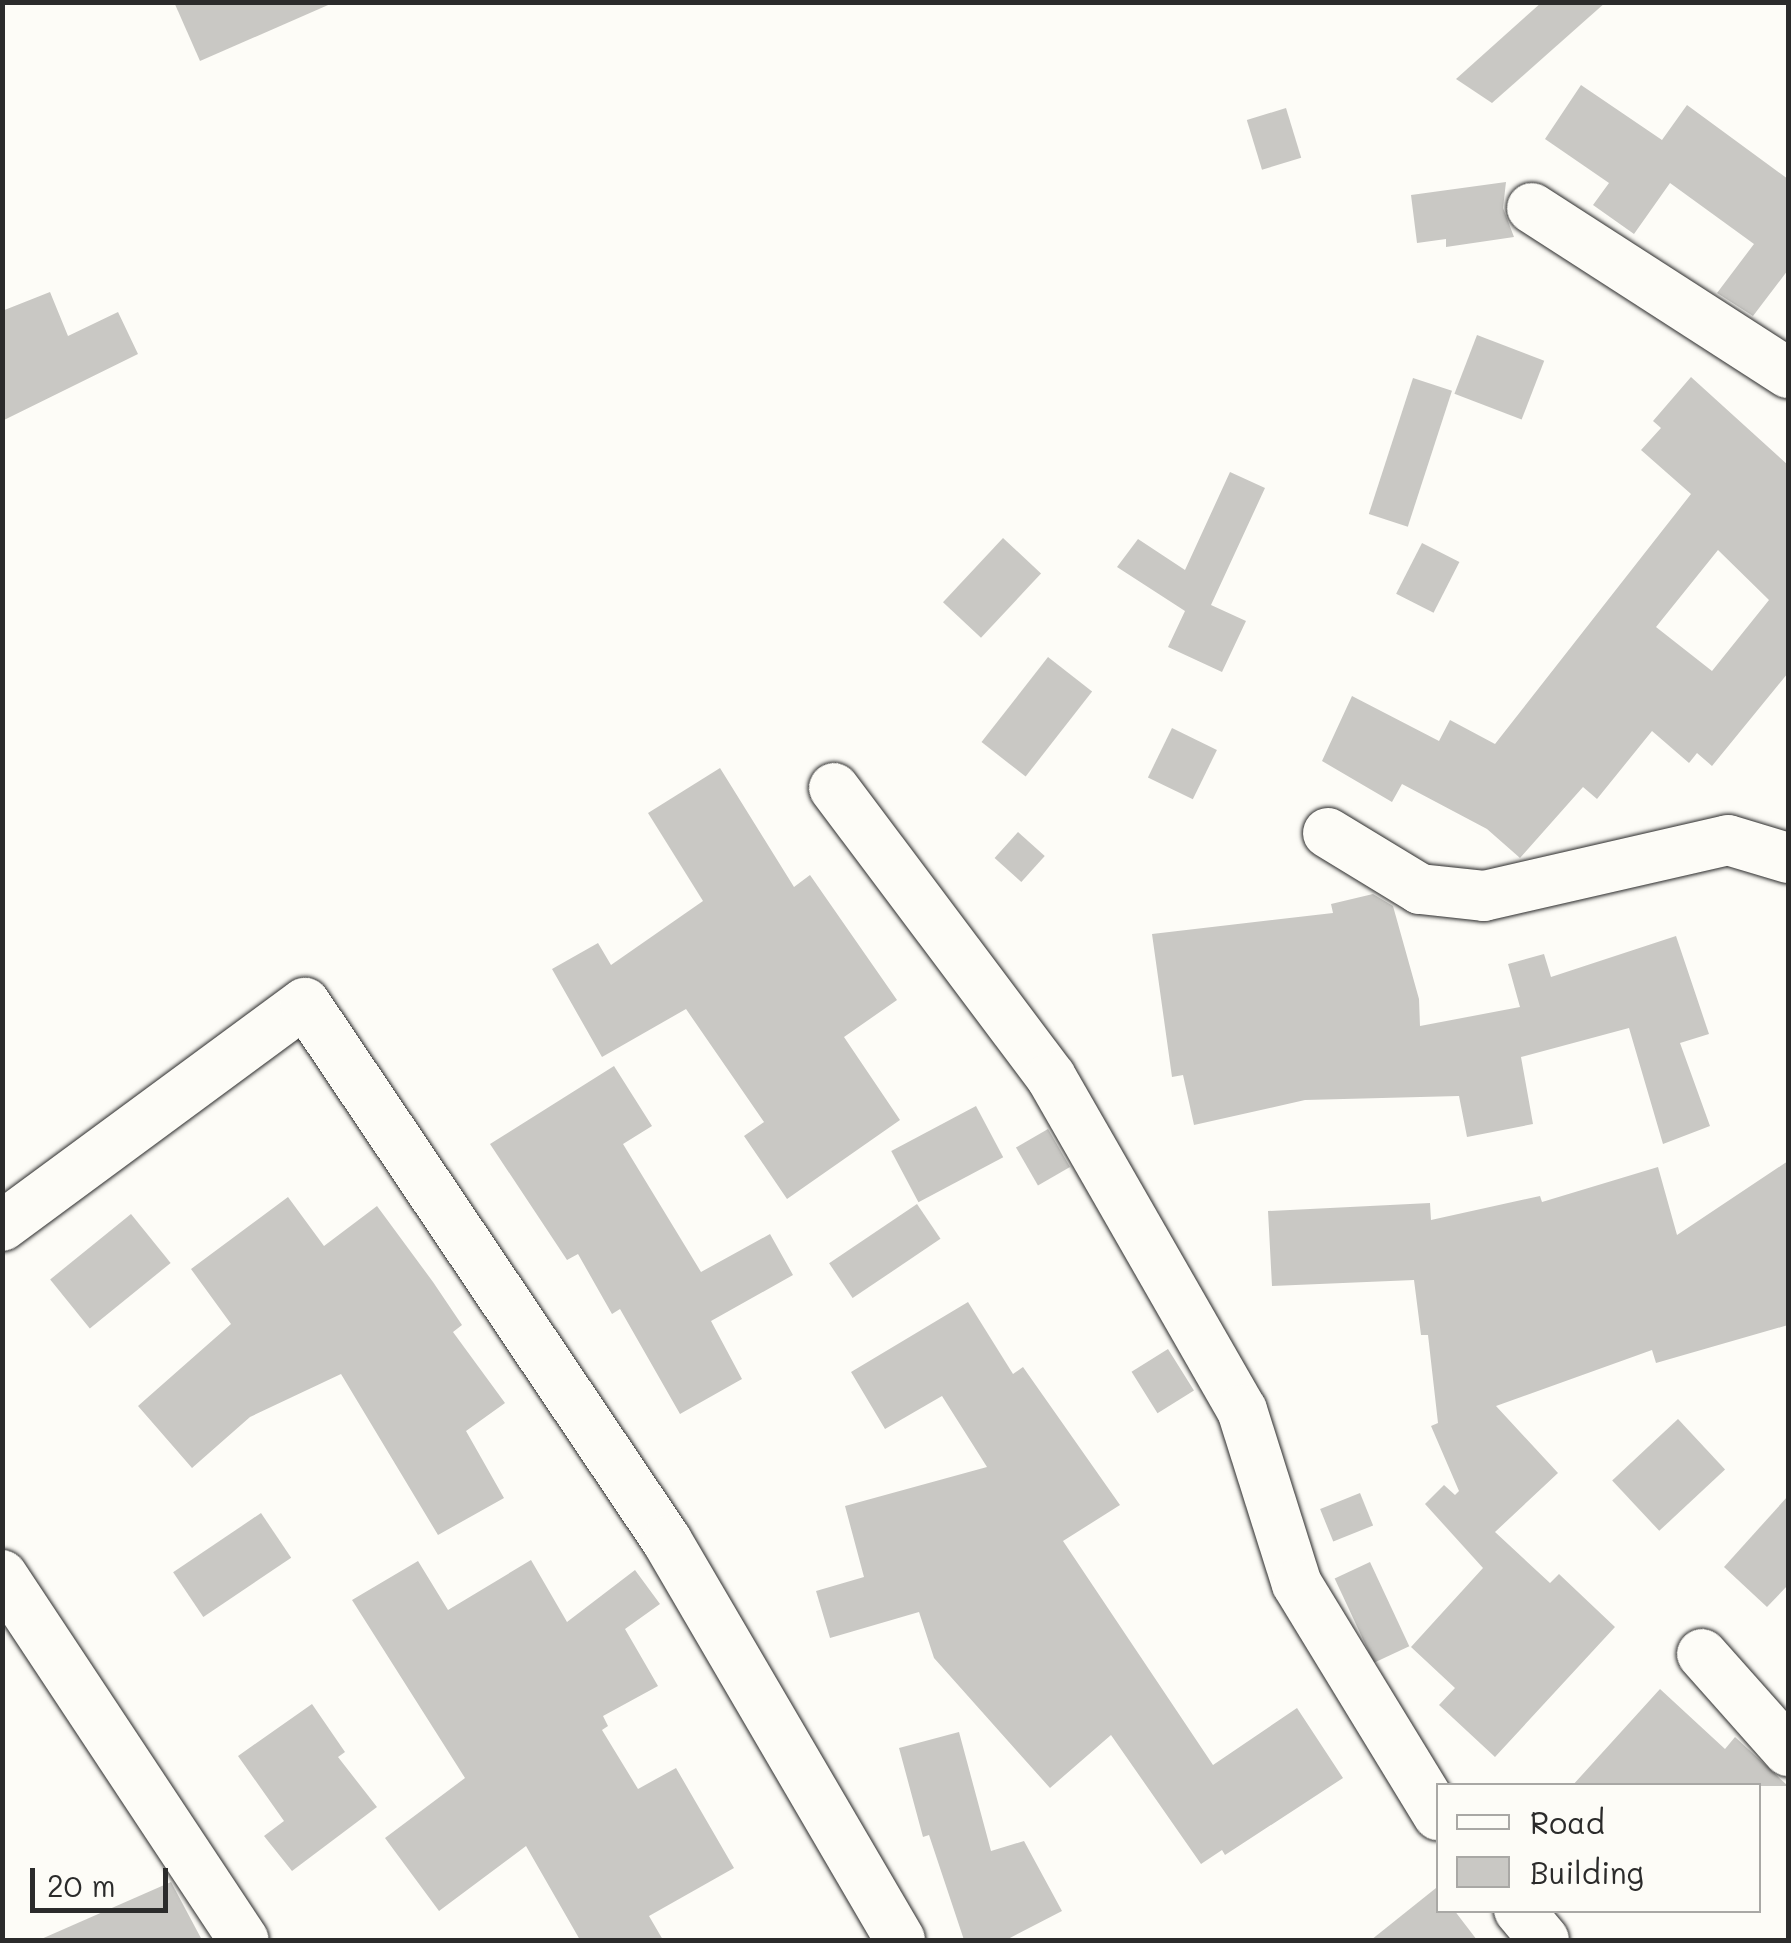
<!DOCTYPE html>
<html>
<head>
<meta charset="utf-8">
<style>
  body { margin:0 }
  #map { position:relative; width:1791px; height:1943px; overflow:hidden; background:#fdfcf7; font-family:Mali,sans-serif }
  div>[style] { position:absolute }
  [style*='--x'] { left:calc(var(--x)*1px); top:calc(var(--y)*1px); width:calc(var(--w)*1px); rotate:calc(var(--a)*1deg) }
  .building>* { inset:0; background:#c9c8c4; transform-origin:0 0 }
  .roads { filter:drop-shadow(0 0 2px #2b2b2b) drop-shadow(0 0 2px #2b2b2b) }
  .minor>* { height:50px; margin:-25px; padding:0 25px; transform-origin:25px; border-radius:25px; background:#fdfcf7 }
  span { translate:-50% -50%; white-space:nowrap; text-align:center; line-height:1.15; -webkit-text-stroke:8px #fdfcf7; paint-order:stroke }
  .frame { position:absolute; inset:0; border:5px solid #2b2b2b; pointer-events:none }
  .legend { position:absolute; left:1436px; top:1783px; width:325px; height:130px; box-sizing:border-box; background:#fdfcf7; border:2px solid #a9a8a5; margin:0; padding:12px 18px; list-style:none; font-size:30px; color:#2b2b2b }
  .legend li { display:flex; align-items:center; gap:20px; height:50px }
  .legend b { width:50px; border:2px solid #a9a8a5 }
  .scale { position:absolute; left:30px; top:1868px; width:138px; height:45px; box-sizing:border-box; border:5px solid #2b2b2b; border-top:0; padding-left:12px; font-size:30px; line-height:35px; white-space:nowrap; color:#2b2b2b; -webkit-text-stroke:8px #fdfcf7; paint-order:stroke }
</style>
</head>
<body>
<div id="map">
  <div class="building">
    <i style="clip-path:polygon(174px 2px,335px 2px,200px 61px)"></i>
    <i style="clip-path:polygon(1542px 2px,1606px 2px,1492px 103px,1456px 79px)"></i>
    <i style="clip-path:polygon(1581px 85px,1662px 140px,1687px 105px,1788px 179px,1788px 270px,1753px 316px,1717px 293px,1754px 244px,1670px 183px,1634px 234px,1593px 205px,1609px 183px,1545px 139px)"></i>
    <i style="left:1286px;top:108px;width:52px;height:41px;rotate:73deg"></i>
    <i style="clip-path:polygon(1506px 182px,1503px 208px,1514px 237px,1446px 247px,1446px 239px,1417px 243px,1411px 195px)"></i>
    <i style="clip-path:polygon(50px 292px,68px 336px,118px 312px,138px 354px,2px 421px,2px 311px)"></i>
    <i style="left:1477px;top:335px;width:72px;height:63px;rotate:21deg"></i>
    <i style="clip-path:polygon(evenodd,1691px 377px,1788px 465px,1788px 673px,1712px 766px,1697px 753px,1689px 763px,1652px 731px,1597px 799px,1583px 787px,1520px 858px,1487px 829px,1402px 784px,1392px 802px,1322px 761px,1352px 696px,1439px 741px,1450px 720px,1495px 744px,1691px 494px,1641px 450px,1661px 428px,1653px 421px,1691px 377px,1718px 550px,1769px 600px,1712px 671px,1656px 627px,1718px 550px)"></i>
    <i style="left:1413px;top:378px;width:41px;height:143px;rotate:18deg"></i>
    <i style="clip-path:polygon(1230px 472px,1265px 488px,1211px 605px,1246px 621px,1222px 672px,1168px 647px,1185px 611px,1117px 567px,1138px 539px,1185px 570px)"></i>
    <i style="left:1003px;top:538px;width:52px;height:88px;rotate:43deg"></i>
    <i style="left:1422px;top:543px;width:42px;height:57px;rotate:27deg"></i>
    <i style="left:1048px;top:657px;width:56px;height:108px;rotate:38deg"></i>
    <i style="left:1172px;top:728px;width:50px;height:55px;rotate:26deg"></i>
    <i style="clip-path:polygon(720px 768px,794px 887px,810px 875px,897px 1000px,844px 1037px,900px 1120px,787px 1199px,744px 1136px,764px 1122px,686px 1009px,602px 1057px,552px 969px,598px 943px,611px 965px,703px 901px,648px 813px)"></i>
    <i style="left:1018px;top:832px;width:36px;height:35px;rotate:42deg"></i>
    <i style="clip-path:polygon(1373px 894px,1393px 906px,1419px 999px,1420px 1026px,1520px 1007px,1508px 964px,1544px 954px,1551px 977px,1676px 936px,1709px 1034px,1680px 1043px,1710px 1126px,1663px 1144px,1629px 1028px,1521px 1057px,1533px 1124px,1467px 1137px,1459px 1096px,1305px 1100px,1194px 1125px,1183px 1075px,1172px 1077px,1152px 934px,1333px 913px,1331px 904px)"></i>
    <i style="clip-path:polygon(614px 1066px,652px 1126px,623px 1144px,701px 1272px,770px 1234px,793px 1275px,711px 1321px,742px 1379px,680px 1414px,620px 1309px,612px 1314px,578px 1254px,567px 1260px,490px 1144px)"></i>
    <i style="left:976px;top:1106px;width:58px;height:96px;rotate:62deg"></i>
    <i style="left:1048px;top:1129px;width:44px;height:37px;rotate:60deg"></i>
    <i style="clip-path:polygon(1788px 1161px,1788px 1325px,1656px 1363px,1652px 1350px,1496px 1406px,1558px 1473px,1495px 1532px,1550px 1583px,1559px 1574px,1615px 1627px,1495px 1757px,1439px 1705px,1455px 1688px,1411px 1647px,1483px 1568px,1425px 1504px,1444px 1485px,1455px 1495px,1459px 1491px,1431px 1426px,1438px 1423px,1428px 1335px,1421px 1335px,1414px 1280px,1272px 1286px,1268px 1211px,1430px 1203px,1431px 1220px,1540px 1196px,1542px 1202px,1658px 1167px,1677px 1235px)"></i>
    <i style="clip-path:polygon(288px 1197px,324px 1246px,377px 1206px,433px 1282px,462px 1325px,453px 1332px,505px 1403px,466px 1431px,504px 1498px,438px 1535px,341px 1374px,250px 1417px,192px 1468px,138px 1406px,231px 1324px,191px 1269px)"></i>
    <i style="left:917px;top:1204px;width:42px;height:106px;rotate:56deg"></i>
    <i style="left:131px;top:1214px;width:63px;height:104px;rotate:51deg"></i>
    <i style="clip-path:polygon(968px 1302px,1013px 1374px,1023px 1367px,1120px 1505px,1063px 1541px,1213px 1765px,1297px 1708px,1343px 1778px,1225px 1855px,1222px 1850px,1201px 1864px,1111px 1735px,1050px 1788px,934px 1658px,919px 1612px,830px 1638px,816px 1591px,864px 1577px,845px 1506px,987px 1467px,942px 1396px,885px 1429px,851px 1372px)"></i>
    <i style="left:1168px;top:1349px;width:49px;height:43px;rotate:58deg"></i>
    <i style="left:1678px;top:1419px;width:69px;height:90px;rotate:47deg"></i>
    <i style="left:1360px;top:1493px;width:35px;height:43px;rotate:68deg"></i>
    <i style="clip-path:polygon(1788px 1496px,1788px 1585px,1767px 1607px,1724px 1567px)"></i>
    <i style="left:261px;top:1513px;width:54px;height:106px;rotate:56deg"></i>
    <i style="clip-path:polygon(531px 1560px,567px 1622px,635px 1570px,660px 1604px,625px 1629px,658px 1686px,603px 1716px,608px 1726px,602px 1730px,638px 1789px,676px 1768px,734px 1868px,649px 1916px,663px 1940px,580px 1940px,526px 1846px,439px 1911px,385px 1838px,465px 1778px,352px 1600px,418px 1561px,448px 1610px)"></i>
    <i style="left:1370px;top:1562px;width:93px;height:39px;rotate:65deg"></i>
    <i style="clip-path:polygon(1660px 1689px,1725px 1749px,1735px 1737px,1788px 1786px,1572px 1786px)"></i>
    <i style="clip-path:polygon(312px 1704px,345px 1752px,338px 1757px,377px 1807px,292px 1871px,264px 1836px,284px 1821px,238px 1756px)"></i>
    <i style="clip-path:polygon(959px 1732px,991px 1851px,1024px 1841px,1062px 1911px,1006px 1940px,964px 1940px,929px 1835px,923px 1837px,899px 1748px)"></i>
    <i style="clip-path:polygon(171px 1882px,202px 1940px,39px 1940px)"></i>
    <i style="clip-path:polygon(1436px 1888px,1438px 1910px,1454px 1910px,1477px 1940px,1371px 1940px)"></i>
  </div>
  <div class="roads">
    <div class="minor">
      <i style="--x:1532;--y:208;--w:305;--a:32.8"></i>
      <i style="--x:834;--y:788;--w:361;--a:53.1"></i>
      <i style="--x:1051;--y:1077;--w:384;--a:60.2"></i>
      <i style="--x:1242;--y:1410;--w:182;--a:72.5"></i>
      <i style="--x:1297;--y:1584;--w:271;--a:58.6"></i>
      <i style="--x:1328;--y:833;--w:108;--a:31.3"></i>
      <i style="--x:1420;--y:889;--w:64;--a:6.2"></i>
      <i style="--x:1484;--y:896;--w:250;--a:-12.9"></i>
      <i style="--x:1728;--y:840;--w:63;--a:16.7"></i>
      <i style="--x:2;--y:1226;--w:376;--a:-36.4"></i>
      <i style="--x:305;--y:1003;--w:648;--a:56.06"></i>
      <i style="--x:667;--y:1541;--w:462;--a:59.7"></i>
      <i style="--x:2;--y:1575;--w:438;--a:56.5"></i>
      <i style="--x:1702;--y:1654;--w:130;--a:48.4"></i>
      <i style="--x:1519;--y:1910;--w:39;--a:50"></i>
    </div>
  </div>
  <div class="frame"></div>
  <ul class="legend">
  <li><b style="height:12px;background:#fdfcf7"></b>Road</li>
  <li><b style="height:28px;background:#c9c8c4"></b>Building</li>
  </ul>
  <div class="scale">20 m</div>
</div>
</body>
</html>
